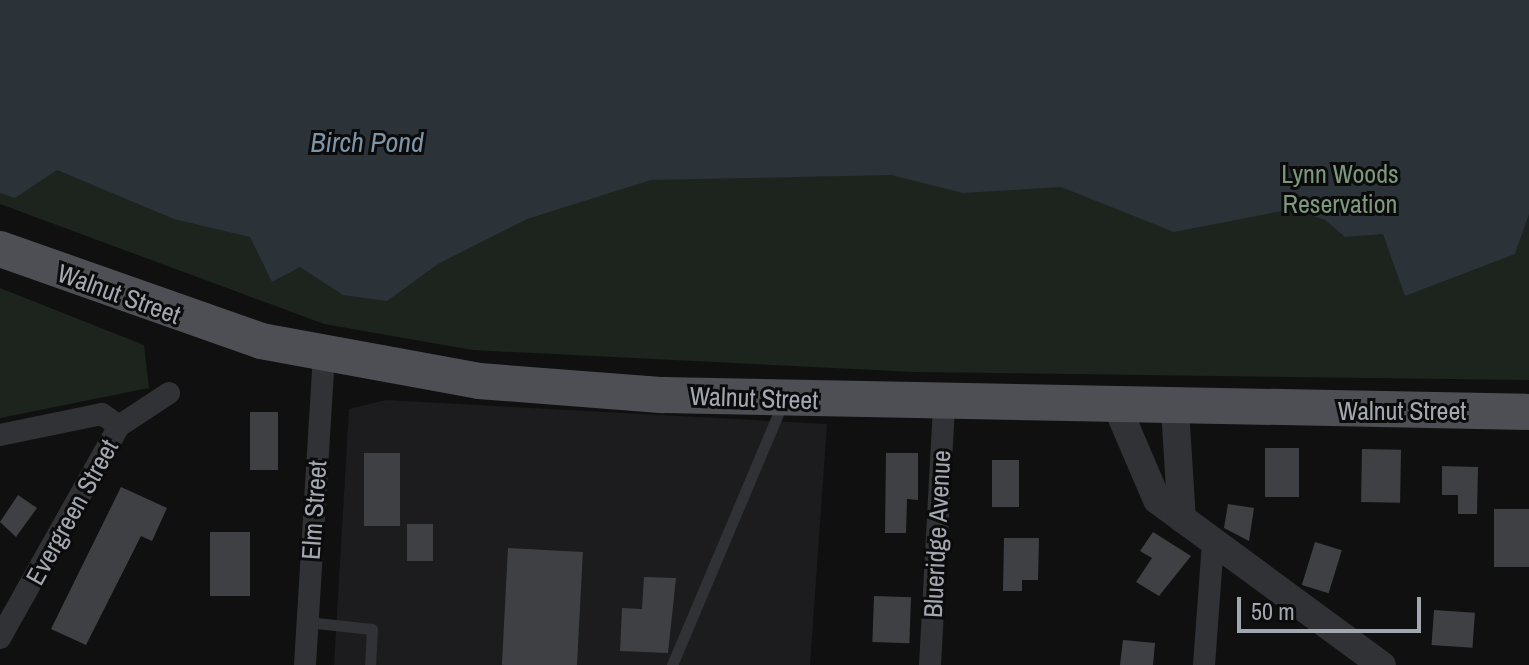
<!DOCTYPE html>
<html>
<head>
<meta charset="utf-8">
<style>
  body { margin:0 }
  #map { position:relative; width:1529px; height:665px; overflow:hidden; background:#101011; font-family:"Archivo Narrow",sans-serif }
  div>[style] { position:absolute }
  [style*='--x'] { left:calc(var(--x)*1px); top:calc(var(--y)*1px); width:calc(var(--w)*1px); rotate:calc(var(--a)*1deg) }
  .built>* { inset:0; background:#1c1c1e }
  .green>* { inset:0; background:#1d231d }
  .water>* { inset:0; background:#2b3238 }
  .building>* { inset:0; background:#3f4044; transform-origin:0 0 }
  .service>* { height:11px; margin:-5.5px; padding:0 5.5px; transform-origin:5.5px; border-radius:5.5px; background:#313235 }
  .minor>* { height:22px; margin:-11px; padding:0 11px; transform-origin:11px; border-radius:11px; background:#313235 }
  .tertiary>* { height:28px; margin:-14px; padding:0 14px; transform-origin:14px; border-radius:14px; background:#313235 }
  .primary>* { height:36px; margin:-18px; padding:0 18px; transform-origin:18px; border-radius:18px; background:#4e4f54 }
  span { translate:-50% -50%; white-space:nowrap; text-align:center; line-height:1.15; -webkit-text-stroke:6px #0b0b0c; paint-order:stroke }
  .park-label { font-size:26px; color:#7c997e }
  .street-label { font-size:26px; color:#a3a7b0 }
  .water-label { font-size:28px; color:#7d94a8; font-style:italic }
  .scale { position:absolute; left:1237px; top:597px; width:184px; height:36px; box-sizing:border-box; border:4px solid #a3a7b0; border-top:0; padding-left:10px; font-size:24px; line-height:28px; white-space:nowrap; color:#a3a7b0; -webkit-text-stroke:6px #0b0b0c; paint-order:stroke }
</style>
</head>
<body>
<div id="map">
  <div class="built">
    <i style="clip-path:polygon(386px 400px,827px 424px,810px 665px,334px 665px,349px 409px)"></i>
  </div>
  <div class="green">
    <i style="clip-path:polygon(0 0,1529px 0,1529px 380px,915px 372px,472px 350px,324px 324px,0 204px)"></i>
    <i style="clip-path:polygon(0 288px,144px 345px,149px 388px,0 418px)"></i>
  </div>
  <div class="water">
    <i style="clip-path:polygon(0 0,1529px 0,1529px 214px,1515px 254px,1405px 296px,1383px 234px,1345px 237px,1325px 220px,1292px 209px,1174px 232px,1061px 187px,963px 193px,891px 175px,651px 180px,527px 219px,438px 264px,387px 301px,343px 295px,300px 267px,272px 282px,250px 237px,174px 219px,57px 170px,15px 198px,0 193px)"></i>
  </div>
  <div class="building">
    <i style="left:250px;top:412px;width:28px;height:58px"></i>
    <i style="left:1265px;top:448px;width:34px;height:49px"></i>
    <i style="left:1362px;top:449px;width:39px;height:53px;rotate:1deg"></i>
    <i style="left:364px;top:453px;width:36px;height:73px"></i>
    <i style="clip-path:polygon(886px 453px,918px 453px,918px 500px,907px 499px,906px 533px,885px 533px)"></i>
    <i style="left:992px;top:460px;width:27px;height:47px"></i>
    <i style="clip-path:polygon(1442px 466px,1478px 467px,1477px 514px,1458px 514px,1458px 495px,1442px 495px)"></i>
    <i style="clip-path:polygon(121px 487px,167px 508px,152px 541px,141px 536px,86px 645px,51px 629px)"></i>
    <i style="clip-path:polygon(18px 495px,37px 508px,16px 537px,0 522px)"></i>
    <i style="clip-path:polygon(1228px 504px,1254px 508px,1249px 541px,1224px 528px)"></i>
    <i style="left:1494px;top:509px;width:35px;height:58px"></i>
    <i style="left:407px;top:524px;width:26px;height:37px"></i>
    <i style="left:210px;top:532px;width:40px;height:64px"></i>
    <i style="clip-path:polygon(1153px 532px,1191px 556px,1159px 596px,1136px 582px,1152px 558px,1140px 551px)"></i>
    <i style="clip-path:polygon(1004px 538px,1039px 538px,1038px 580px,1022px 580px,1022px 591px,1003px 591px)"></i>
    <i style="left:1315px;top:542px;width:28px;height:45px;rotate:17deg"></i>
    <i style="left:508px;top:548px;width:75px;height:117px;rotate:3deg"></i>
    <i style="clip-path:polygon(644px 577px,676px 578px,668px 653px,620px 651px,622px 608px,642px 609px)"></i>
    <i style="left:874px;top:596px;width:37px;height:46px;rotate:2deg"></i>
    <i style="left:1434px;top:610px;width:41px;height:35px;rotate:4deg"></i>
    <i style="clip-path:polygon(1123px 640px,1155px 643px,1153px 665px,1120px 665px)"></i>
  </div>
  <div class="service">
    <i style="--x:307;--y:622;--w:65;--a:6.1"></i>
    <i style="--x:372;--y:629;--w:36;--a:93"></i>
    <i style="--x:672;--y:665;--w:282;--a:-67.1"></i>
  </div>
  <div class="minor">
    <i style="--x:0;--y:435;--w:104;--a:-11.6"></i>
    <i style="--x:102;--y:414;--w:21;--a:35"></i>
    <i style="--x:119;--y:426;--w:60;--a:-33.4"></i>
    <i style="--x:0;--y:638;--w:243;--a:-60.7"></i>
    <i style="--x:305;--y:665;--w:311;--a:-86.5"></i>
    <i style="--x:930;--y:665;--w:262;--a:-86.9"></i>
    <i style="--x:1204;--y:665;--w:124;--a:-85.8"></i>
  </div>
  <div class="tertiary">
    <i style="--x:1118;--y:409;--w:99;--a:66.8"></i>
    <i style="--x:1157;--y:500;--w:279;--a:36.3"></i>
    <i style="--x:1175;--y:409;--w:110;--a:86.4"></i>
  </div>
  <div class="primary">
    <i style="--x:0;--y:249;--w:277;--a:19.4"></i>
    <i style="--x:261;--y:341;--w:222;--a:10.4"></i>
    <i style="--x:479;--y:381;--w:185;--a:4.4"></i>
    <i style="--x:663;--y:395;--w:866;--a:1.12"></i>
  </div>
  <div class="park-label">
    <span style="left:1340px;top:189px">Lynn Woods<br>Reservation</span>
  </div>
  <div class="street-label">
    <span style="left:119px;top:294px;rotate:20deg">Walnut Street</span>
    <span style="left:754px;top:398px;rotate:2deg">Walnut Street</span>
    <span style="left:1402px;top:411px">Walnut Street</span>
    <span style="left:314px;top:510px;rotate:-86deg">Elm Street</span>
    <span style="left:72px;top:512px;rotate:-61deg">Evergreen Street</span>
    <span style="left:937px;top:534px;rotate:-87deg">Blueridge Avenue</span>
  </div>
  <div class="water-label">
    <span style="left:367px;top:142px">Birch Pond</span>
  </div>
  <div class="scale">50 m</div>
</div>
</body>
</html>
